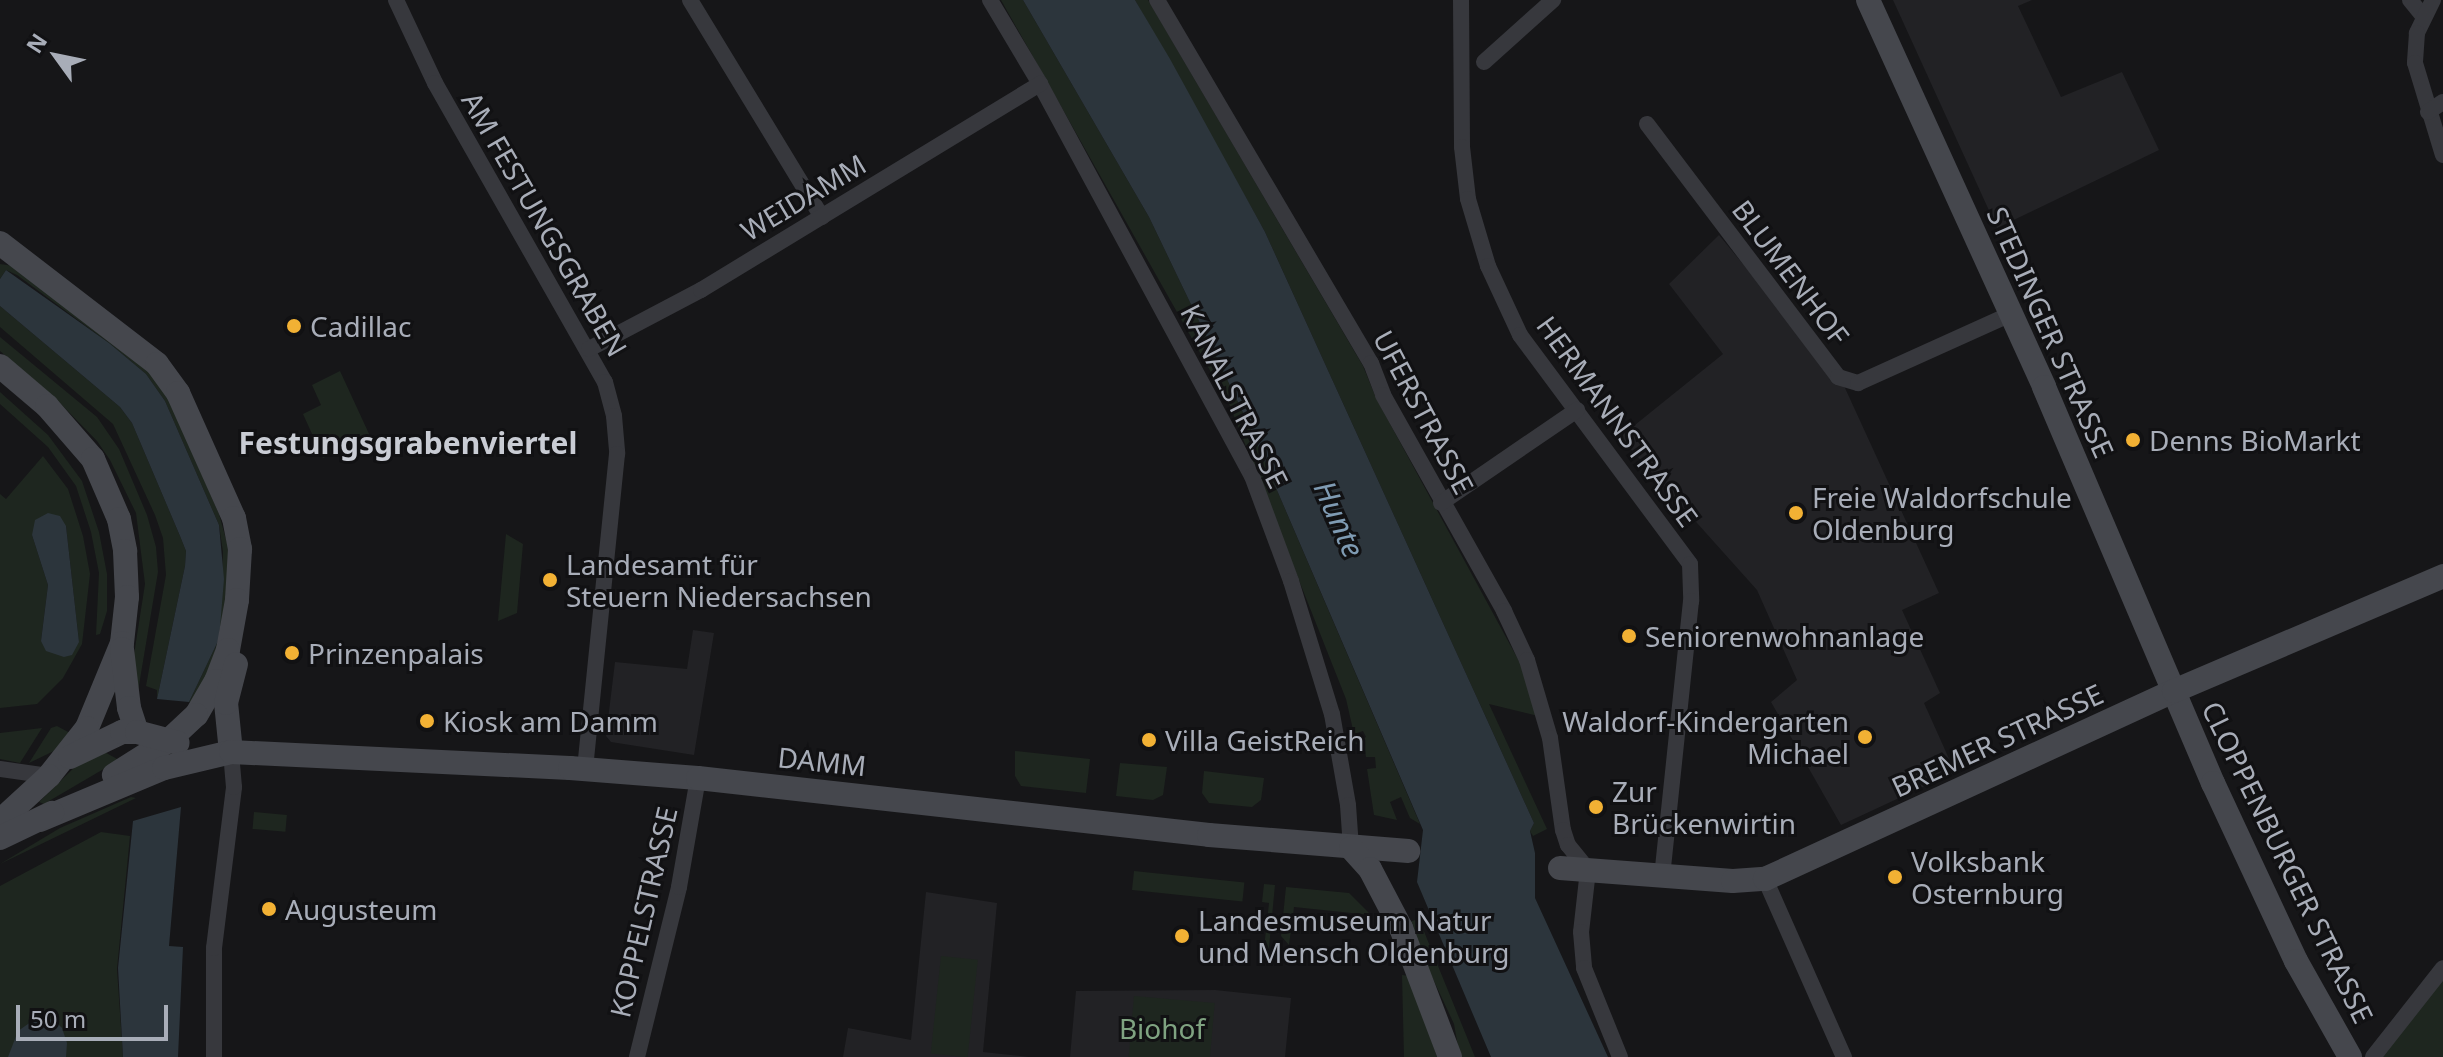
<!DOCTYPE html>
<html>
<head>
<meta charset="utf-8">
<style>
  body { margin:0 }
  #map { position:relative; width:2443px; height:1057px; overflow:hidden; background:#161618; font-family:"Noto Sans",sans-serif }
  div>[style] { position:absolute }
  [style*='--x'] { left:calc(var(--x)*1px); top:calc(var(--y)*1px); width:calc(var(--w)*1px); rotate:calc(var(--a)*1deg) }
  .built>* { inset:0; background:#222225 }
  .green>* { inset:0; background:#1e261f; transform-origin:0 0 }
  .water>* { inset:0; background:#2c353c }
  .street>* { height:16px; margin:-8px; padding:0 8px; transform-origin:8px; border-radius:8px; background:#37383d }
  .secondary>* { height:24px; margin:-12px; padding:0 12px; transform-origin:12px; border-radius:12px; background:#45474d }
  .dots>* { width:22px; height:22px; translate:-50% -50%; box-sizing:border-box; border:4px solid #111113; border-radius:50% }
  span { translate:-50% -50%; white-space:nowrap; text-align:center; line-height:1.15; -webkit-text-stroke:6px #111113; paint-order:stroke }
  .street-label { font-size:28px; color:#a8adb8 }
  .poi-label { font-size:28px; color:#a8adb8 }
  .left { translate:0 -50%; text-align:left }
  .right { translate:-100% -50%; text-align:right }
  .park-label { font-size:28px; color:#7fa381 }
  .neighbourhood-label { font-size:30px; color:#c9ccd4; font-weight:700 }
  .water-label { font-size:30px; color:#7f9bb3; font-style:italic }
  .north { position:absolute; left:16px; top:16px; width:80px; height:80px; -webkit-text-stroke:6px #111113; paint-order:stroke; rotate:303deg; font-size:22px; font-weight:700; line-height:32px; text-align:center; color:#a8adb8 }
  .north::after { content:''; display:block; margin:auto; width:28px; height:36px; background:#a8adb8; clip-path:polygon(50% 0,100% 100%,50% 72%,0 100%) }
  .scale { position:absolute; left:16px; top:1005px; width:152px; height:36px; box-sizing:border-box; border:4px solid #a8adb8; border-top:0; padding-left:10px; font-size:24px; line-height:28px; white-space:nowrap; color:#a8adb8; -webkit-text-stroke:6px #111113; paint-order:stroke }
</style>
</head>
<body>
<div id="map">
  <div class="built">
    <i style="clip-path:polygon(1893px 0,2032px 0,2018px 6px,2061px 97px,2122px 72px,2159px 150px,1997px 228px)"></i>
    <i style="clip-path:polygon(1719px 235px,1845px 388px,1939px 593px,1902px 610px,1940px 693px,1924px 703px,1955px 772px,1841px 825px,1771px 702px,1797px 680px,1757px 590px,1620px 437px,1723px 354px,1669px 284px)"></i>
    <i style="clip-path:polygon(693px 630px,714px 633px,694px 755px,611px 742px,606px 736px,615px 662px,687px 669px)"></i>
    <i style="clip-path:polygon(926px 892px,997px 903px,983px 1052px,1029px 1057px,843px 1057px,848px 1028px,911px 1040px)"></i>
    <i style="clip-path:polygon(1215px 990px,1291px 998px,1285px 1057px,1070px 1057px,1076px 991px)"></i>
  </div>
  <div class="green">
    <i style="clip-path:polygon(1001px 0,1023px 0,1149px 217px,1249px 425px,1420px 824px,1410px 818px,1401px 797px,1390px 802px,1397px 820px,1374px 815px,1367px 769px,1376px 768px,1375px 757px,1366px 757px,1365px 751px,1355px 743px,1366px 737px,1363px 731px,1354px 734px,1346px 699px,1230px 406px)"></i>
    <i style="clip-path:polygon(1135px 0,1148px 0,1363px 366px,1376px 398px,1526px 674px,1538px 716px,1489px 704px,1547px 829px,1533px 836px,1530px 831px,1534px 823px,1265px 232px)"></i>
    <i style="clip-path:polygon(0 264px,14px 266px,151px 370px,166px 392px,219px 514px,232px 561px,228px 624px,195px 704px,189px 702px,219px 639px,223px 552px,219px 525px,165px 401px,146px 374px,109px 343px,17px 275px,6px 270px,0 279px)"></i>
    <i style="clip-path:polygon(0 306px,120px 407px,132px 423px,180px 536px,186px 551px,185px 566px,157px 699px,157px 690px,146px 686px,166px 575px,163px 538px,155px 515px,113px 424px,0 327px)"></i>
    <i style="clip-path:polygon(0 337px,97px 417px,119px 449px,147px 515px,156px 547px,158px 572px,137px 697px,133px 661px,145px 584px,136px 513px,110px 460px,97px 441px,57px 400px,0 351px)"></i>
    <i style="clip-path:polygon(340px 371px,370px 436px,323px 458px,303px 414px,321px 405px,312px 385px)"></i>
    <i style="clip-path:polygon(0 392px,48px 435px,82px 481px,99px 532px,107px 574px,107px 611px,100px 634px,96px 635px,99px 573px,91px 532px,76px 486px,48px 447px,0 404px)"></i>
    <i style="clip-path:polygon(evenodd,43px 456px,68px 489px,83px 536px,90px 574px,82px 644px,63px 678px,37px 704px,0 708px,0 494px,6px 499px,43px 456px,66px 526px,79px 642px,41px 641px,48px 585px,32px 535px,66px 526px)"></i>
    <i style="clip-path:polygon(506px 534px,523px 544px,517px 613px,498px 621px)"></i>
    <i style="clip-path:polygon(57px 726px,70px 733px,54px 751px,29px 763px,51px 728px)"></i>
    <i style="clip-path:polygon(42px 728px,20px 763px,0 759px,0 733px)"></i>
    <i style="clip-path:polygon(99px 749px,119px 760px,44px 804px,39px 802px,85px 757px)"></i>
    <i style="clip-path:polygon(1015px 751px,1090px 759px,1086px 793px,1021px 786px,1015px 776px)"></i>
    <i style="clip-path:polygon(1120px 763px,1167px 767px,1163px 795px,1153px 800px,1116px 796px)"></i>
    <i style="clip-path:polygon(1204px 771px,1264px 778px,1261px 800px,1252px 807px,1209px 803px,1202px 793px)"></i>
    <i style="clip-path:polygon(131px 797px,136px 798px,0 864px,60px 828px)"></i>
    <i style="left:254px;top:812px;width:33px;height:17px;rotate:5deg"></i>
    <i style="clip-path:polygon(101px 832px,130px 836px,117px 969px,123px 1057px,0 1057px,0 886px)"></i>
    <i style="left:1134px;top:871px;width:111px;height:19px;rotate:6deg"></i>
    <i style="clip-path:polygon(1264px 884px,1275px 885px,1268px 958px,1263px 957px,1269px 903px,1262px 902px)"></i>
    <i style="clip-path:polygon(1286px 887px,1349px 893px,1371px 915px,1294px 907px,1289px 945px,1281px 936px)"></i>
    <i style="clip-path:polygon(1415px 920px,1421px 924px,1475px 1057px,1460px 1057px,1454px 1024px,1407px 923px)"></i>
    <i style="left:941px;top:956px;width:37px;height:98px;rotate:6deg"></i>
    <i style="clip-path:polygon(1402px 975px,1410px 976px,1437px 1057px,1404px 1057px)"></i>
    <i style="clip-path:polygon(2443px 979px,2443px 1057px,2381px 1057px)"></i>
    <i style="left:1134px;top:996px;width:81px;height:61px;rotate:5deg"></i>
  </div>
  <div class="water">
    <i style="clip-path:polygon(1023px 0,1135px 0,1170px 59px,1265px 232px,1534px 823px,1530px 831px,1535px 853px,1535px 898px,1608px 1057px,1491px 1057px,1417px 882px,1423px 830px,1249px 425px,1149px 217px)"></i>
    <i style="clip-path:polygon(6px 270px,109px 343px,146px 374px,165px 401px,219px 525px,224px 579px,219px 639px,189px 702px,157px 699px,185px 566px,186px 551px,180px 536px,132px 423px,120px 407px,0 306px,0 279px)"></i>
    <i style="clip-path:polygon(48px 513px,60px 516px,66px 526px,79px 642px,72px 655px,64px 657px,46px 651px,41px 641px,48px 585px,32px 535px,35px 520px)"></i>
    <i style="clip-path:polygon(181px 807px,169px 946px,183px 947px,178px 1057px,123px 1057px,118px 968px,133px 821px)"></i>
    <i style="clip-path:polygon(38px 1017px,54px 1020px,62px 1028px,67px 1043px,66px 1057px,8px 1057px,18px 1031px)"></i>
  </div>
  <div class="street">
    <i style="--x:396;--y:0;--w:92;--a:64.8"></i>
    <i style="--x:435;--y:83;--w:344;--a:60.4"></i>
    <i style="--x:605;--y:382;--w:35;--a:75"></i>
    <i style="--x:614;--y:416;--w:38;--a:85"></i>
    <i style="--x:617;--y:454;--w:317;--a:95.8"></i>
    <i style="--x:690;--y:0;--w:254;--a:58.7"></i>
    <i style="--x:990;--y:0;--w:98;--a:59.2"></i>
    <i style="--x:1040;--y:84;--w:446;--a:61.6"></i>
    <i style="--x:1252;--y:476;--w:112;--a:69.6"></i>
    <i style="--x:1291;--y:581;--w:139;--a:72.9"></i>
    <i style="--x:1332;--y:714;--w:92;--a:80"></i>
    <i style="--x:1348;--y:805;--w:43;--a:86"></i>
    <i style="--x:1157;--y:0;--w:421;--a:59.5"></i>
    <i style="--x:1371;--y:363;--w:34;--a:69"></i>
    <i style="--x:1383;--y:395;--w:248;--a:60.7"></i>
    <i style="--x:1504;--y:611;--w:54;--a:64.9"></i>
    <i style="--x:1527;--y:660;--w:81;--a:73.6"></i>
    <i style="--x:1550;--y:738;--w:93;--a:82"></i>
    <i style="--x:1563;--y:830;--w:16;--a:72"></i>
    <i style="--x:1568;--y:845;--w:32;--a:51"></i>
    <i style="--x:1588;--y:870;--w:62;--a:96.4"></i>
    <i style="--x:1581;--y:932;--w:36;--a:85"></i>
    <i style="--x:1584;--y:968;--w:96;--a:68"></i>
    <i style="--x:1461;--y:0;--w:147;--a:89.6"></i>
    <i style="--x:1462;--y:147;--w:52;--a:83.4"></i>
    <i style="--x:1468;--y:199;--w:70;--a:73.4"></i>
    <i style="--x:1488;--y:266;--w:76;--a:65.1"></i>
    <i style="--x:1520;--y:335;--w:285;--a:53.4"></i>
    <i style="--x:1690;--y:564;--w:37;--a:88"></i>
    <i style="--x:1691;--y:601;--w:277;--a:96"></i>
    <i style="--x:2410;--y:0;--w:21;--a:51"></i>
    <i style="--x:2433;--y:0;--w:37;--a:116"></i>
    <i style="--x:2417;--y:33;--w:30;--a:94"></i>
    <i style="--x:2415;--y:63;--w:96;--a:73.1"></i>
    <i style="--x:1484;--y:62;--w:93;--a:-41.9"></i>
    <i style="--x:2428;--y:112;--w:18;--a:-34"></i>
    <i style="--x:1647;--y:124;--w:317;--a:52.9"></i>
    <i style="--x:1838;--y:377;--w:21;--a:17"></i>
    <i style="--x:1858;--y:383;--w:168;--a:-24.3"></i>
    <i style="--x:589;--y:349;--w:127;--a:-27.8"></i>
    <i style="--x:701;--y:290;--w:397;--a:-31.3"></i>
    <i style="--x:1441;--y:503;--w:165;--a:-34.4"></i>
    <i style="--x:0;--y:769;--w:49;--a:8.1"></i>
    <i style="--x:1765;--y:879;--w:195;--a:66.1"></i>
    <i style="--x:214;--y:1057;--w:109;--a:-90"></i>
    <i style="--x:214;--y:948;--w:162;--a:-82.9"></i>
    <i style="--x:234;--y:787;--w:35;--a:-95"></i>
    <i style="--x:637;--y:1057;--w:175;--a:-76.1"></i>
    <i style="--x:679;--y:887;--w:111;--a:-80.1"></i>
    <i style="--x:2373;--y:1057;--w:113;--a:-51.8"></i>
  </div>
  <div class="secondary">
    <i style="--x:1868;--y:0;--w:425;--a:65.5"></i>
    <i style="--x:2044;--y:387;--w:431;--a:66.9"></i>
    <i style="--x:2213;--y:783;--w:196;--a:65"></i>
    <i style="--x:2296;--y:961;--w:110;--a:60.6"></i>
    <i style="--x:0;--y:243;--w:198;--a:37.6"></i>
    <i style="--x:157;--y:364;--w:36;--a:54"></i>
    <i style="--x:178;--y:393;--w:137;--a:65.9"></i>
    <i style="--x:234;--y:518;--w:32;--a:79"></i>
    <i style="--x:240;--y:549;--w:51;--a:93.4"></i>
    <i style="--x:237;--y:600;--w:51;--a:100.2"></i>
    <i style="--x:228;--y:650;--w:33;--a:111"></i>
    <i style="--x:216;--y:681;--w:39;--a:120"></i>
    <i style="--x:196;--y:715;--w:38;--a:137"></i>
    <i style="--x:168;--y:741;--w:64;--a:147.8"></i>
    <i style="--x:0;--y:366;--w:62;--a:40.4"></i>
    <i style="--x:47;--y:406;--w:70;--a:49"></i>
    <i style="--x:93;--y:459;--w:65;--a:66.6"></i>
    <i style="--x:119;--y:519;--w:33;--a:79"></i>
    <i style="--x:125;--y:551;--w:46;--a:87.5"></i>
    <i style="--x:127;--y:597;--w:46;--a:96.2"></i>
    <i style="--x:122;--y:643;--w:92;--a:112.4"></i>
    <i style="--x:87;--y:728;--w:61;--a:128.4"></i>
    <i style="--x:49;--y:776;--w:67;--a:137.4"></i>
    <i style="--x:122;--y:649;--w:59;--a:83.2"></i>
    <i style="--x:129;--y:708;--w:25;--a:72"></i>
    <i style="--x:231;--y:752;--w:49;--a:-95.8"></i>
    <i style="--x:226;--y:703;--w:40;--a:-75.6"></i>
    <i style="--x:70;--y:757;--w:58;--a:-25.7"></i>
    <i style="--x:122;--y:732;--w:15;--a:0"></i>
    <i style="--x:137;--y:732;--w:42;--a:15"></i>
    <i style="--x:40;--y:820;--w:134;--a:-22.8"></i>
    <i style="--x:164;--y:768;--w:69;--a:-13.4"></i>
    <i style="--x:231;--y:752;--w:339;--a:2.7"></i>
    <i style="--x:570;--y:768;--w:128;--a:4.5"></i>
    <i style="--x:698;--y:778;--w:514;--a:6.36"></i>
    <i style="--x:1209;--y:835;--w:200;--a:4.6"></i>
    <i style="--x:0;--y:838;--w:58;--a:-25.7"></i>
    <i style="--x:1351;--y:848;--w:28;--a:48"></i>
    <i style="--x:1370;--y:869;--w:67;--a:62.3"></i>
    <i style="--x:1401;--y:928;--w:138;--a:69.2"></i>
    <i style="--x:1560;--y:868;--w:173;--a:4.3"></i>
    <i style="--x:1733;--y:881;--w:32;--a:-4"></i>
    <i style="--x:1765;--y:879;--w:450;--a:-24.7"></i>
    <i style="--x:2174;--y:691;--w:293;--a:-23.1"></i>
  </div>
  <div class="dots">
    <i style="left:294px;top:326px;background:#f2b134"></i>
    <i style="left:2133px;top:440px;background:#f2b134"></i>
    <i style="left:1796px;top:513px;background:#f2b134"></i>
    <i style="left:550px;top:580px;background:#f2b134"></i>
    <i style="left:1629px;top:636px;background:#f2b134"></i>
    <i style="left:292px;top:653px;background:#f2b134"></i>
    <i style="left:427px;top:721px;background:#f2b134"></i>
    <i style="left:1865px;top:737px;background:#f2b134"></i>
    <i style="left:1149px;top:740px;background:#f2b134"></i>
    <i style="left:1596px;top:807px;background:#f2b134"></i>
    <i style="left:1895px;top:877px;background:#f2b134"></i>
    <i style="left:269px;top:909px;background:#f2b134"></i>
    <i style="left:1182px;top:936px;background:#f2b134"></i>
  </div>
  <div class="street-label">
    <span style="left:803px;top:197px;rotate:-31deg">WEIDAMM</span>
    <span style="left:545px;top:224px;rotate:60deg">AM FESTUNGSGRABEN</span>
    <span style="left:1791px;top:272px;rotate:53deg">BLUMENHOF</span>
    <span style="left:2051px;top:332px;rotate:66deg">STEDINGER STRASSE</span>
    <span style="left:1235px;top:396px;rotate:63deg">KANALSTRASSE</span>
    <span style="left:1424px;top:412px;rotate:62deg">UFERSTRASSE</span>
    <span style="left:1618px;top:421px;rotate:54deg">HERMANNSTRASSE</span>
    <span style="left:1997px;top:740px;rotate:-25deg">BREMER STRASSE</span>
    <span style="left:822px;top:761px;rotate:6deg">DAMM</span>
    <span style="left:2288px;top:862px;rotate:64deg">CLOPPENBURGER STRASSE</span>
    <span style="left:643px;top:912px;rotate:-77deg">KOPPELSTRASSE</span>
  </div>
  <div class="poi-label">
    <span class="left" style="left:310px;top:326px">Cadillac</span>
    <span class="left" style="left:2149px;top:440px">Denns BioMarkt</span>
    <span class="left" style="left:1812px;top:513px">Freie Waldorfschule<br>Oldenburg</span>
    <span class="left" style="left:566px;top:580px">Landesamt für<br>Steuern Niedersachsen</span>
    <span class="left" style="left:1645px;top:636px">Seniorenwohnanlage</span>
    <span class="left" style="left:308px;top:653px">Prinzenpalais</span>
    <span class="left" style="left:443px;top:721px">Kiosk am Damm</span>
    <span class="right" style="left:1849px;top:737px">Waldorf-Kindergarten<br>Michael</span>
    <span class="left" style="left:1165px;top:740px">Villa GeistReich</span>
    <span class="left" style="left:1612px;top:807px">Zur<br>Brückenwirtin</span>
    <span class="left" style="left:1911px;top:877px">Volksbank<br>Osternburg</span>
    <span class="left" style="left:285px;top:909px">Augusteum</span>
    <span class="left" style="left:1198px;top:936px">Landesmuseum Natur<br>und Mensch Oldenburg</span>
  </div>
  <div class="park-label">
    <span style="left:1162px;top:1028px">Biohof</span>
  </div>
  <div class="neighbourhood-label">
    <span style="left:408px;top:443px">Festungsgrabenviertel</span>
  </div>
  <div class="water-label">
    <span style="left:1339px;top:519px;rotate:66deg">Hunte</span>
  </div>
  <div class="north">N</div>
  <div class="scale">50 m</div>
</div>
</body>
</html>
